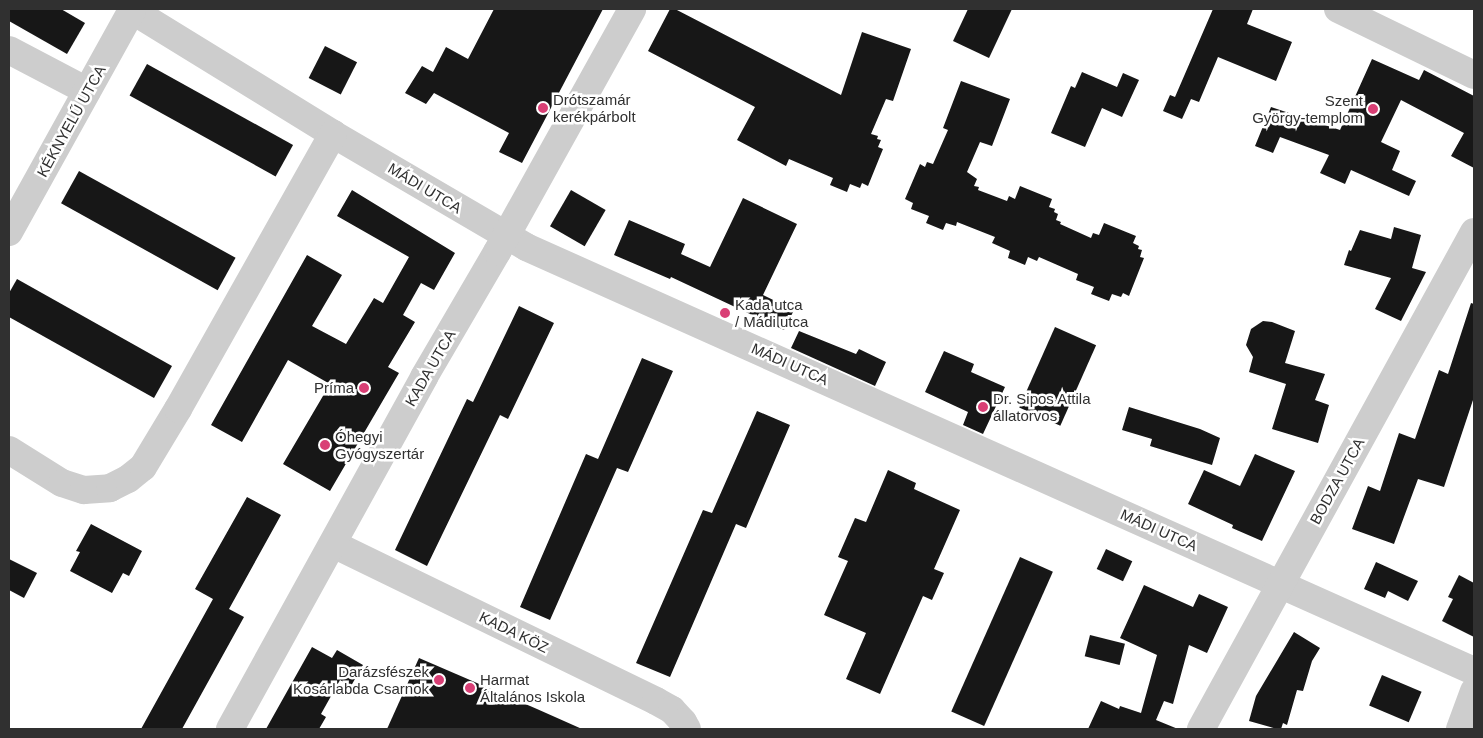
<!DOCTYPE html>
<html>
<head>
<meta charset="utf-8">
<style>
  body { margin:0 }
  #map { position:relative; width:1483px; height:738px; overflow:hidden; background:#fff; font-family:Helvetica,sans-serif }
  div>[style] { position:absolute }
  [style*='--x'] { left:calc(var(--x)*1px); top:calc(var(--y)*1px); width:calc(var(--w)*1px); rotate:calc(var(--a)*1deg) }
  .building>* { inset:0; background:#171717; transform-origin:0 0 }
  .minor>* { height:28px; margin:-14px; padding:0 14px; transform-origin:14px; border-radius:14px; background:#cdcdcd }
  .dots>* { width:14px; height:14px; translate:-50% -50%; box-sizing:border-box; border:2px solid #fff; border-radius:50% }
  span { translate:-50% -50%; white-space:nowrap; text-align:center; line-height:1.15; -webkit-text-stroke:5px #fff; paint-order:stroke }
  .poi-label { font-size:15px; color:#303030 }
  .left { translate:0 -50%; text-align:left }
  .right { translate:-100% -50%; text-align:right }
  .street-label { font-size:15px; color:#303030 }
  .frame { position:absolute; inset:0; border:10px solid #303030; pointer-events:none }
</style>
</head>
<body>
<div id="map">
  <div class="building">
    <i style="clip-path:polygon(9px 9px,61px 9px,85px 23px,67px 54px,9px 21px)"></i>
    <i style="clip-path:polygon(494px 9px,603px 9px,522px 163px,499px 152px,509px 133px,434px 93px,426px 104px,405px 93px,422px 66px,433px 72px,446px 47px,468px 59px)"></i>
    <i style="clip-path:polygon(670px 9px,675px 9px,841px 95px,862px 32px,911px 49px,893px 101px,886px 99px,871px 134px,878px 136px,877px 139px,881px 140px,878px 147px,883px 149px,868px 186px,862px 183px,860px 188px,850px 184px,847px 192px,830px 185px,833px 178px,789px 159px,786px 166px,737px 140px,755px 107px,648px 51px)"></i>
    <i style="clip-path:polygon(968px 9px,1012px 9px,989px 58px,953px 41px)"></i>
    <i style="clip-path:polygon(1213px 9px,1253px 9px,1247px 24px,1292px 42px,1276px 81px,1218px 57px,1199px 102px,1191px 99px,1182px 119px,1163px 111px,1170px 95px,1175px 97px)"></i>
    <i style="left:325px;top:46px;width:36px;height:36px;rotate:27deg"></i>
    <i style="clip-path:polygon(1372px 59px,1419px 80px,1424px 70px,1474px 96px,1474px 168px,1451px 156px,1464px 133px,1401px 100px,1381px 142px,1400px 151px,1392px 170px,1416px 181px,1409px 196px,1351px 170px,1345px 184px,1320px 173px,1329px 155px,1280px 137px,1273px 153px,1255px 146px,1271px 107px,1340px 130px)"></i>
    <i style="left:147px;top:64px;width:167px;height:36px;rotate:29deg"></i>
    <i style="clip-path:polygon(1082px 72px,1117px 87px,1123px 73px,1139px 80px,1122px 117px,1102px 108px,1085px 147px,1051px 133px,1071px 86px,1075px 88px)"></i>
    <i style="clip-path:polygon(961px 81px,1010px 99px,992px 146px,980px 142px,967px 172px,977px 179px,974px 186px,979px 187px,978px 190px,1007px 201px,1009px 196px,1015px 199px,1020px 186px,1052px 199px,1049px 207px,1055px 209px,1054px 212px,1058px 214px,1056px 220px,1061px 222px,1060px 224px,1091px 238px,1093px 233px,1099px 235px,1104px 223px,1136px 236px,1133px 243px,1139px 246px,1138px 249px,1142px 250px,1140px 257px,1144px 258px,1129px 296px,1123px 293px,1121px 297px,1112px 294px,1109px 301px,1091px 294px,1094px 287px,1076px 280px,1078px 274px,1039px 257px,1037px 261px,1028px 257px,1025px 265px,1008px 258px,1010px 251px,992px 243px,995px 237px,957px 222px,956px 226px,946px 223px,943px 230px,926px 223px,929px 216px,911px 209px,913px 203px,905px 199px,920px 164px,925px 167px,927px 162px,933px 164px,948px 130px,943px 128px)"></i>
    <i style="left:79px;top:171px;width:179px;height:37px;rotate:29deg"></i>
    <i style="clip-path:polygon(352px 190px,455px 253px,434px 290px,421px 283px,403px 315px,415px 322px,388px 367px,399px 373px,330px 491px,283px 464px,330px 384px,288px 360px,242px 442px,211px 425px,307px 255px,342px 275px,312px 326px,346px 344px,374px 298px,383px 303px,409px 257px,337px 216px)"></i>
    <i style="left:571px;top:190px;width:40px;height:42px;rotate:30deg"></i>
    <i style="clip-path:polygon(743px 198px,797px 224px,763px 295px,794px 310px,784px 330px,671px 277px,670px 279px,614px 255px,629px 220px,685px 244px,681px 254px,710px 267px)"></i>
    <i style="clip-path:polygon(1394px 227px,1421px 235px,1412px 268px,1426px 272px,1401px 321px,1375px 309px,1391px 278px,1344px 265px,1349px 250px,1351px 251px,1360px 230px,1391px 239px)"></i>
    <i style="clip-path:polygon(17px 279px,172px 366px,154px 398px,9px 317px,9px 293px)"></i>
    <i style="clip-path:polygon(1471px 303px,1474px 304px,1474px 397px,1444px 487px,1418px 479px,1394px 544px,1352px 529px,1368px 486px,1380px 491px,1399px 433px,1415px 439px,1439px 370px,1448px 374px)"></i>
    <i style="clip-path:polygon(519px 306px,554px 323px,508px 419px,500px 415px,427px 566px,395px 550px,467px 399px,473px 402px)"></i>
    <i style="clip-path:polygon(1263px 321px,1272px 322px,1295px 331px,1285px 363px,1325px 374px,1315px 400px,1329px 405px,1318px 443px,1272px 429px,1286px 384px,1249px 372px,1253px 357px,1246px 345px,1251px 329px)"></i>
    <i style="left:1055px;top:327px;width:45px;height:88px;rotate:24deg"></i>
    <i style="clip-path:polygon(799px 331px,856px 354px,859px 349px,886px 362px,875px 386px,791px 348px)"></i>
    <i style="clip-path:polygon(944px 351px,974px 364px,971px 372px,1005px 387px,983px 434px,963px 425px,968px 412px,925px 392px)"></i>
    <i style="clip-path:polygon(642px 358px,673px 371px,628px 472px,617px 468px,550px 620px,520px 607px,586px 454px,598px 459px)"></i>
    <i style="clip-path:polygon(1129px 407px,1200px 429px,1220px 438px,1212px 465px,1150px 446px,1152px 439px,1122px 430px)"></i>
    <i style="clip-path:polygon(757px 411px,790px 425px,746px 528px,736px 524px,670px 677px,636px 663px,703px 510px,712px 513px)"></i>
    <i style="clip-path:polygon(1255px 454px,1295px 471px,1262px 541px,1232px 528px,1233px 525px,1188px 504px,1204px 470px,1240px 486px)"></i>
    <i style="clip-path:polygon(888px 470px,916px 483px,914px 489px,960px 510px,934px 569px,944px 573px,932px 600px,923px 596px,880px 694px,846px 679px,866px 633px,824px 615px,848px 561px,838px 557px,855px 518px,866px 522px)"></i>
    <i style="clip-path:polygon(247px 497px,281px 515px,229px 609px,244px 617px,182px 729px,141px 729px,213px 599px,195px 589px)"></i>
    <i style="clip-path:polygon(91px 524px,142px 551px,129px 576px,123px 573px,112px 593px,70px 571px,80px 552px,76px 551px)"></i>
    <i style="left:1106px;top:549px;width:29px;height:22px;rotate:25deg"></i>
    <i style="left:1020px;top:557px;width:36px;height:169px;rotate:24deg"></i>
    <i style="clip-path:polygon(9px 559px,37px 573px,24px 598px,9px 590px)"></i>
    <i style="clip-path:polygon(1376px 562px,1418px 581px,1408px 601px,1388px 591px,1385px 598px,1364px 589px)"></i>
    <i style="clip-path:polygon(1459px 575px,1474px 583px,1474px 637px,1442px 621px,1453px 599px,1448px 597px)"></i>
    <i style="clip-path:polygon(1144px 585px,1193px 607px,1199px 594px,1228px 607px,1207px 653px,1189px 645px,1173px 704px,1164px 701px,1156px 720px,1178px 729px,1088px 729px,1101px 701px,1119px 709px,1120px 706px,1141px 713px,1157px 655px,1120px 638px)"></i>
    <i style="clip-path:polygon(1294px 632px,1320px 648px,1312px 661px,1303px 691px,1297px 690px,1287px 725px,1283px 723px,1281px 729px,1277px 729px,1249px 721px,1256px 696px)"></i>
    <i style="left:1090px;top:635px;width:36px;height:22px;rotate:14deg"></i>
    <i style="clip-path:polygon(312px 647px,332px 658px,337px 650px,363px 665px,351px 686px,340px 680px,321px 714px,326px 717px,319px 729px,266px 729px)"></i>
    <i style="clip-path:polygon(419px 658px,537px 709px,582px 729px,387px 729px)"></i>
    <i style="left:1382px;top:675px;width:43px;height:33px;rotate:23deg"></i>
  </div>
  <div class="minor">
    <i style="--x:130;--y:9;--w:238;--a:31.6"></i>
    <i style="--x:333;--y:134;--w:224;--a:30.3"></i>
    <i style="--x:526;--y:247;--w:1038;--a:24.1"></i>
    <i style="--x:1338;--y:9;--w:151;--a:25.9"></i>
    <i style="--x:9;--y:50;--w:88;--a:27.7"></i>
    <i style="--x:9;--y:232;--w:254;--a:-61"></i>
    <i style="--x:9;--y:450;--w:62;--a:31.9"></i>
    <i style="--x:62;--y:483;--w:23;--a:18"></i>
    <i style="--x:84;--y:490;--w:26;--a:-4"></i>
    <i style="--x:110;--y:488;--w:20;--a:-27"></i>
    <i style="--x:128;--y:479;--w:19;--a:-39"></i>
    <i style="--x:143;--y:467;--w:68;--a:-58.9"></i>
    <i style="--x:178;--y:409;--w:316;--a:-60.6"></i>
    <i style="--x:333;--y:544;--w:359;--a:25.9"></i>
    <i style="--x:656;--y:701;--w:18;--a:29"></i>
    <i style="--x:672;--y:710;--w:16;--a:47"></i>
    <i style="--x:683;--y:722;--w:8;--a:60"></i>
    <i style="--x:230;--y:729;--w:402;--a:-61.1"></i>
    <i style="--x:424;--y:377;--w:145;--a:-59.7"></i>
    <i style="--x:497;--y:252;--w:278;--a:-60.9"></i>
    <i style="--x:1201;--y:729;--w:567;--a:-61.22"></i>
    <i style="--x:1460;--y:729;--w:40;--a:-69.8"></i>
  </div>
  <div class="dots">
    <i style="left:543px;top:108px;background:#d93f75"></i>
    <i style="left:1373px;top:109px;background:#d93f75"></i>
    <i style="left:725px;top:313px;background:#d93f75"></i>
    <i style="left:364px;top:388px;background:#d93f75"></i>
    <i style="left:983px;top:407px;background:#d93f75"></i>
    <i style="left:325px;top:445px;background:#d93f75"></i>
    <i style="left:439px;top:680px;background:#d93f75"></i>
    <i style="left:470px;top:688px;background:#d93f75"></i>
  </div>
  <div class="poi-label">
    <span class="left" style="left:553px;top:108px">Drótszamár<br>kerékpárbolt</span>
    <span class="right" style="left:1363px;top:109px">Szent<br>György-templom</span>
    <span class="left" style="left:735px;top:313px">Kada utca<br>/ Mádi utca</span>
    <span class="right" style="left:354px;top:388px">Príma</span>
    <span class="left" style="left:993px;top:407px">Dr. Sipos Attila<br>állatorvos</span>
    <span class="left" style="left:335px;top:445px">Óhegyi<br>Gyógyszertár</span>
    <span class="right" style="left:429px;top:680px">Darázsfészek<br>Kosárlabda Csarnok</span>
    <span class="left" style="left:480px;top:688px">Harmat<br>Általános Iskola</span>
  </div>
  <div class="street-label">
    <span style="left:71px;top:121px;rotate:-61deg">KÉKNYELŰ UTCA</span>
    <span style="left:425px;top:188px;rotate:31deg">MÁDI UTCA</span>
    <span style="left:790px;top:364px;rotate:24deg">MÁDI UTCA</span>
    <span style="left:430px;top:368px;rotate:-60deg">KADA UTCA</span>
    <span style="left:1337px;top:481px;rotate:-61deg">BODZA UTCA</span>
    <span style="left:1159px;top:530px;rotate:24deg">MÁDI UTCA</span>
    <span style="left:514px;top:632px;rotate:26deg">KADA KÖZ</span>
  </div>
  <div class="frame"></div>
</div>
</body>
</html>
